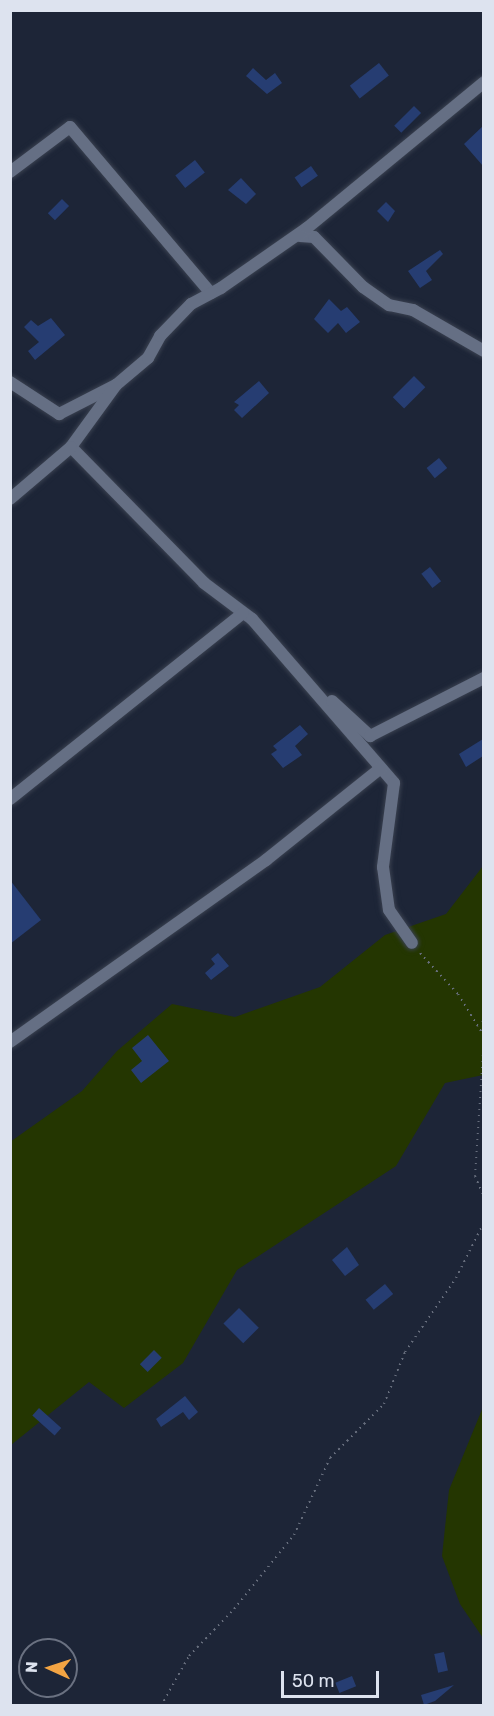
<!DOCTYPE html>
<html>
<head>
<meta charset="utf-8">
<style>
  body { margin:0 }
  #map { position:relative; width:494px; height:1716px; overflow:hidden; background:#1d2537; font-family:Rubik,sans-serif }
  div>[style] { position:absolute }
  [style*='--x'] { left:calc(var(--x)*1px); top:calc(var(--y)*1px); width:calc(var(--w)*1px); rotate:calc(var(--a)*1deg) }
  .green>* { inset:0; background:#243601 }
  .building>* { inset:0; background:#263d72; transform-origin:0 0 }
  .path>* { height:2px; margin-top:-1px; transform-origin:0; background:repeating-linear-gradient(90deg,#676e7d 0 1.5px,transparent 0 6px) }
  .roads { filter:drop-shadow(0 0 2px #3a4150) drop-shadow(0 0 2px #3a4150) }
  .street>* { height:12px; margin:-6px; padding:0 6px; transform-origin:6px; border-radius:6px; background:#656f84 }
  span { translate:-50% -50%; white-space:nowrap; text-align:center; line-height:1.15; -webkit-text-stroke:6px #1d2537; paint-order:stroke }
  .frame { position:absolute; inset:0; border:12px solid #dde3ef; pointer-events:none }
  .north { position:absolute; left:18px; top:1638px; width:60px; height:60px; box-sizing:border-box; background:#1d2537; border:2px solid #6a7181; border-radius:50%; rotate:273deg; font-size:16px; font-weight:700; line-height:24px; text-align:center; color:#dde3ef }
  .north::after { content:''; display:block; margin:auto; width:21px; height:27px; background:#f3a443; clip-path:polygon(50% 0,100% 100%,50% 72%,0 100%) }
  .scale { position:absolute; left:281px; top:1671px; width:98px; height:27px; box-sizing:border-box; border:3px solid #dde3ef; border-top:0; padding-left:8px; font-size:18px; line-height:21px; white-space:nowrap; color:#dde3ef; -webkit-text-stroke:4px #1d2537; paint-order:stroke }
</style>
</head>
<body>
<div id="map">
  <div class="green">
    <i style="clip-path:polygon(483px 866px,483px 1075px,445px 1083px,396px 1166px,237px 1270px,183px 1363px,124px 1408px,89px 1382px,11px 1445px,10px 1142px,82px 1091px,117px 1051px,172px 1004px,235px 1017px,320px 987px,385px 935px,446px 914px)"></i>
    <i style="clip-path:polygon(483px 1407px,483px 1638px,460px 1604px,442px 1556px,449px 1490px)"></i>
  </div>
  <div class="building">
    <i style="left:379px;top:63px;width:16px;height:37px;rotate:52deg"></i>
    <i style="clip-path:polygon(253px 68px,266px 80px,275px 73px,282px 83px,267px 94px,246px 76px)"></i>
    <i style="left:414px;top:106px;width:10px;height:28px;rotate:45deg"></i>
    <i style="clip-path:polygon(483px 126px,483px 166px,464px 144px)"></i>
    <i style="left:195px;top:160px;width:16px;height:25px;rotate:52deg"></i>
    <i style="left:311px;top:166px;width:12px;height:20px;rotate:55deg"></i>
    <i style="clip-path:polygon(241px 178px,256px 194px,246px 204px,228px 190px)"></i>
    <i style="left:62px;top:199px;width:10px;height:20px;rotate:45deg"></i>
    <i style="clip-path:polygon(386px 202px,395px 211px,388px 222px,377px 211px)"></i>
    <i style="clip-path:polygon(440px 250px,443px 254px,426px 271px,432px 280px,420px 288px,408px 271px)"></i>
    <i style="clip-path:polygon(329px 299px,341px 311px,347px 307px,360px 322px,346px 333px,338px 323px,328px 333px,314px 319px)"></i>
    <i style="clip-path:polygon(51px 318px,65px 335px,35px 360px,28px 351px,39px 342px,24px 327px,31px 320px,38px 326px)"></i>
    <i style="left:414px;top:376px;width:16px;height:30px;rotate:45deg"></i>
    <i style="clip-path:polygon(259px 381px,269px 393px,242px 418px,234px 410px,239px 405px,234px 402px)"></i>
    <i style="left:439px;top:458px;width:13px;height:16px;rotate:51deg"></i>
    <i style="left:430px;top:567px;width:18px;height:11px;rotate:52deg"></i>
    <i style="clip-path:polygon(300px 725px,308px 734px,295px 746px,302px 755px,283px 768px,271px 754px,277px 750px,273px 746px)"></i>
    <i style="clip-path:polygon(483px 739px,483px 756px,466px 767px,459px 754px)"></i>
    <i style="clip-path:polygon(10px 880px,41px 920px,10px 944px)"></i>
    <i style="clip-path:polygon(218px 953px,229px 966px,211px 980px,205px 973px,215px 964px,211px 959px)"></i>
    <i style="clip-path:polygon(148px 1035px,169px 1061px,141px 1083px,131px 1070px,142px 1061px,132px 1048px)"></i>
    <i style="clip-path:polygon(347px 1247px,359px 1265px,345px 1276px,332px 1260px)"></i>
    <i style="left:385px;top:1284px;width:13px;height:25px;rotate:51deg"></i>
    <i style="left:239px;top:1308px;width:28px;height:22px;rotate:45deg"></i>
    <i style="left:154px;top:1350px;width:11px;height:20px;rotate:45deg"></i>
    <i style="clip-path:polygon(185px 1396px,198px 1412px,189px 1420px,183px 1412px,161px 1427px,156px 1419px)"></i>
    <i style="left:39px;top:1408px;width:30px;height:10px;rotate:42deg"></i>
    <i style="left:444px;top:1652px;width:19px;height:10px;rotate:78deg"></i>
    <i style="left:352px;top:1676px;width:11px;height:18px;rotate:68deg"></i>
    <i style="clip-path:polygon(454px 1685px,435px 1701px,424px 1705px,421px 1695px)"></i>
  </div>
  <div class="path">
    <i style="--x:420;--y:953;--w:56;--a:47.2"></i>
    <i style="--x:458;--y:994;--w:49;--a:58.2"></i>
    <i style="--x:477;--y:1026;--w:9;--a:-36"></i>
    <i style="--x:484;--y:1037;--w:139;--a:93.7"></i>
    <i style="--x:475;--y:1176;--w:23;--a:67"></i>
    <i style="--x:161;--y:1706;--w:57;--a:-60.8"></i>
    <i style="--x:189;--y:1656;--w:65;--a:-46.2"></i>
    <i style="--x:234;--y:1609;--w:95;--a:-51"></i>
    <i style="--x:294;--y:1535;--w:85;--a:-64.9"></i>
    <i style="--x:330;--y:1458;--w:76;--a:-45"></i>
    <i style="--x:384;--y:1404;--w:56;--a:-68"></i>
    <i style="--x:405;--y:1352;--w:90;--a:-55.4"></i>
    <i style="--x:456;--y:1278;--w:63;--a:-63.4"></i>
  </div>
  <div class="roads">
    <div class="street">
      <i style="--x:10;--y:172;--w:75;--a:-36.9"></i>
      <i style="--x:70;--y:127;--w:218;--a:49.7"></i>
      <i style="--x:300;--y:236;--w:14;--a:4"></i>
      <i style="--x:314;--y:237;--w:70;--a:45.6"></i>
      <i style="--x:363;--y:287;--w:32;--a:35"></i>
      <i style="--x:389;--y:305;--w:25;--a:12"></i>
      <i style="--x:413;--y:310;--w:82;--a:30"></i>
      <i style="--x:10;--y:382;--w:59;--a:33.1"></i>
      <i style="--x:59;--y:414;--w:64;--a:-27"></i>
      <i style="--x:116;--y:385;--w:42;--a:-40.2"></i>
      <i style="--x:148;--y:358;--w:25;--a:-61"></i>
      <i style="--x:160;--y:336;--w:45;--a:-45.9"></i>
      <i style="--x:191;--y:304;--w:34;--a:-28"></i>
      <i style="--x:221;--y:288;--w:105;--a:-34.9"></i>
      <i style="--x:307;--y:228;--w:229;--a:-39.5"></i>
      <i style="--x:116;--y:385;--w:77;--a:126"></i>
      <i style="--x:71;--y:447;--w:190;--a:45.6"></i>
      <i style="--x:204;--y:583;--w:60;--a:36.9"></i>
      <i style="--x:252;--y:619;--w:217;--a:49.1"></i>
      <i style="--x:394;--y:783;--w:85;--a:97.5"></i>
      <i style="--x:383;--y:867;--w:43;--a:82.1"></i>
      <i style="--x:389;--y:910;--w:40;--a:55.1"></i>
      <i style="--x:10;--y:499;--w:80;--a:-40.4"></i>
      <i style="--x:332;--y:701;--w:52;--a:42.6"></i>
      <i style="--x:370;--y:736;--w:128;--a:-27"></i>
      <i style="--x:10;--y:799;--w:298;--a:-38.6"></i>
      <i style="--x:10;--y:1042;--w:314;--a:-35.4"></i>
      <i style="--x:266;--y:860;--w:147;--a:-38.7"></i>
    </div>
  </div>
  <div class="frame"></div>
  <div class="north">N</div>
  <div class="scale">50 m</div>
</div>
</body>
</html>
